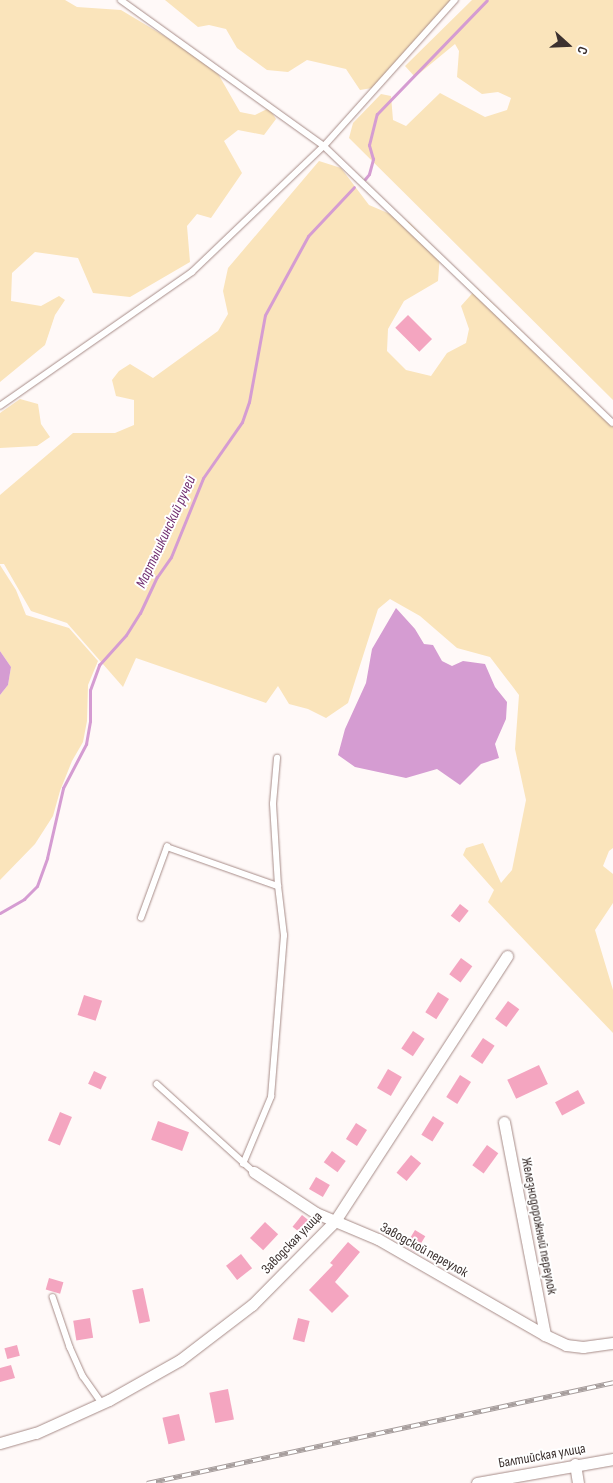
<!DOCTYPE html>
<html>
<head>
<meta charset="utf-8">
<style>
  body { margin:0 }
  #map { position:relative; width:613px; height:1483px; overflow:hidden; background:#fff9f8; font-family:"Sofia Sans Condensed",sans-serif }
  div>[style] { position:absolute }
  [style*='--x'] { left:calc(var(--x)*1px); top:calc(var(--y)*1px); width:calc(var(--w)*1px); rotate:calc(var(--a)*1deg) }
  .green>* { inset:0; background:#fae4bb }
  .water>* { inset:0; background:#d59cd2 }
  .stream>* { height:3px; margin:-1.5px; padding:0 1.5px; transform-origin:1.5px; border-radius:1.5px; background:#d59cd2 }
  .building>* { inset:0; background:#f4a5c0; transform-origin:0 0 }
  .roads { filter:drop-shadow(0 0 1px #a78c88) drop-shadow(0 0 1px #a78c88) }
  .service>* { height:5.5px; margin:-2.75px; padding:0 2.75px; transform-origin:2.75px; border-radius:2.75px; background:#fff }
  .minor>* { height:11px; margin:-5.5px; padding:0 5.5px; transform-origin:5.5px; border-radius:5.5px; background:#fff }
  .rail>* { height:5px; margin-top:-2.5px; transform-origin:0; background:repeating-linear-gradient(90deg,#fff 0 9px,#a79e9d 0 18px); box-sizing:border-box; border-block:1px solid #a79e9d }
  span { translate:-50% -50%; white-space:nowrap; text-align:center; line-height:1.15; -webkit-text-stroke:4px #fff; paint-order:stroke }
  .street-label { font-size:14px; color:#3c312f }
  .water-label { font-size:15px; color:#712e70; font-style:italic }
  .north { position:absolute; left:543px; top:20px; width:50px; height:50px; -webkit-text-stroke:4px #fff; paint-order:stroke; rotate:110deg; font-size:14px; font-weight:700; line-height:20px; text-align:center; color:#3c312f }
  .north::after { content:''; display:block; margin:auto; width:18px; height:22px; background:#3c312f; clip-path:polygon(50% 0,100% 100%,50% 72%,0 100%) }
</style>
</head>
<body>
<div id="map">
  <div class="green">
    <i style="clip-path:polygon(0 0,65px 0,77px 7px,121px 10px,213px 65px,240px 112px,255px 115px,269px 108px,276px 119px,264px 135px,238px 130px,224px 141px,242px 173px,211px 218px,197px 214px,187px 226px,190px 262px,130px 297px,93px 293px,78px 258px,35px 252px,12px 273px,11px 301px,41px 306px,59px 296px,65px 300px,55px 315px,45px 345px,0 382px)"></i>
    <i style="clip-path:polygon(165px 0,457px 0,372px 88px,360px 90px,346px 69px,307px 60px,288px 72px,267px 70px,237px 48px,226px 29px,209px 25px,198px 27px)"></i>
    <i style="clip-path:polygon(472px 0,613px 0,613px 400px,349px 138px,353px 123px,381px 94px,391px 96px,393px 120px,406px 126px,440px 93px,485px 117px,507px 110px,511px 98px,498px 92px,482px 94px,457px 77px,459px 51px,455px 44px,415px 77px,405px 66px)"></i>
    <i style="clip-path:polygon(319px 161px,341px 168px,369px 205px,409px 222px,440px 254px,438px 281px,404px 301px,388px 329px,387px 351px,406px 370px,431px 376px,447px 353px,466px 343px,469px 329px,461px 306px,477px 288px,613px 420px,613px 848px,609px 851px,603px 866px,613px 874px,613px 903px,595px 930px,613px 990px,613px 1033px,488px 902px,494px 890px,463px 855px,466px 848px,483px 843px,501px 883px,512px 870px,526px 800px,515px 749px,519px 695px,490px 657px,457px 648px,420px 616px,390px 599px,378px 609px,348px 703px,326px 718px,308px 709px,289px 704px,278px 686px,266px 703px,136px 658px,123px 687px,67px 623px,31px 611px,4px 564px,0 564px,0 495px,73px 433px,115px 433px,134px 425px,134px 400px,116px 396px,112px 380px,119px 371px,130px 364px,153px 378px,218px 331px,228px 314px,223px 291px,228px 268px)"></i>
    <i style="clip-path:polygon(20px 399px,38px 404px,41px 424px,50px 437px,37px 446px,0 448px,0 413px)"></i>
    <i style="clip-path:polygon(0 565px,16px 590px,26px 615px,69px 628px,98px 661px,88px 685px,87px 721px,83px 742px,72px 761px,60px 791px,53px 816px,35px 844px,0 880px,0 695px,8px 685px,11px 667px,0 651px)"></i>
  </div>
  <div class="water">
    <i style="clip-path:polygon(396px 608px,415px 629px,424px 644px,433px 645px,442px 661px,452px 666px,463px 661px,485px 664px,495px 687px,507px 702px,506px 719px,495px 744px,499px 758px,481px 764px,460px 785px,437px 769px,406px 778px,355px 767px,338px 755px,345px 729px,366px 683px,372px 649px)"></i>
    <i style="clip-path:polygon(0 651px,11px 667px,8px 685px,0 695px)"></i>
  </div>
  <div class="stream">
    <i style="--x:365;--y:179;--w:6;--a:-51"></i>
    <i style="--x:369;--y:174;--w:16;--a:-75"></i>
    <i style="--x:373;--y:159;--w:15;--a:-106"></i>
    <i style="--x:369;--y:145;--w:32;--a:-76"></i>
    <i style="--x:377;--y:114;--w:158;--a:-46"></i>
    <i style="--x:0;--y:913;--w:28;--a:-30"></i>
    <i style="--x:24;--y:899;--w:18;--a:-45"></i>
    <i style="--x:37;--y:886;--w:30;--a:-70"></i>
    <i style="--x:47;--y:858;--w:72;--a:-77.1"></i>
    <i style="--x:63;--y:788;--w:50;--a:-62.4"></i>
    <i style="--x:86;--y:744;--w:23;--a:-80"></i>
    <i style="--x:90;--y:721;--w:31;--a:-90"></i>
    <i style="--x:90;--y:690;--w:27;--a:-70"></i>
    <i style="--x:99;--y:665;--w:40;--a:-48"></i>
    <i style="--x:126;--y:635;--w:26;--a:-58"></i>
    <i style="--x:140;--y:613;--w:40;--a:-65"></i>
    <i style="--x:157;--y:577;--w:24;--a:-55"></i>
    <i style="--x:171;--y:557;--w:85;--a:-67.9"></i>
    <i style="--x:203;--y:478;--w:68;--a:-55.1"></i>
    <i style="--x:242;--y:422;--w:21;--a:-71"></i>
    <i style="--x:249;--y:402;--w:88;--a:-79.6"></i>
    <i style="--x:265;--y:315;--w:90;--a:-61.4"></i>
    <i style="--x:308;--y:236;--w:67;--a:-46.8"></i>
  </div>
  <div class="building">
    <i style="left:408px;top:315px;width:34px;height:18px;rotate:45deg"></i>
    <i style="left:460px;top:904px;width:11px;height:15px;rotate:38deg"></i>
    <i style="left:461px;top:958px;width:14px;height:20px;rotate:36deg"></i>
    <i style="left:438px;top:992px;width:13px;height:24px;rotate:32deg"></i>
    <i style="left:84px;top:995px;width:19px;height:21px;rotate:18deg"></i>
    <i style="left:508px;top:1001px;width:14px;height:22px;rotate:36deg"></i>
    <i style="left:413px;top:1031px;width:14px;height:21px;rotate:34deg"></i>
    <i style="left:483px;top:1038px;width:14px;height:22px;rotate:34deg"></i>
    <i style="left:539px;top:1065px;width:21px;height:35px;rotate:65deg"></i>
    <i style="left:388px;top:1069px;width:16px;height:22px;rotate:30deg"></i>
    <i style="left:94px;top:1071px;width:14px;height:14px;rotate:25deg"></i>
    <i style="left:460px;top:1075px;width:13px;height:26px;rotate:32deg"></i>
    <i style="left:578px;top:1090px;width:15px;height:26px;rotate:62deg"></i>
    <i style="left:60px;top:1112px;width:13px;height:31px;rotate:23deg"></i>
    <i style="left:433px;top:1116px;width:13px;height:22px;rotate:32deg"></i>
    <i style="left:158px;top:1121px;width:33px;height:20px;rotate:20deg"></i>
    <i style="left:356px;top:1123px;width:13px;height:19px;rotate:32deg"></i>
    <i style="left:487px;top:1145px;width:14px;height:25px;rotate:36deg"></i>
    <i style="left:332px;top:1151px;width:17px;height:14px;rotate:36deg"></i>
    <i style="left:411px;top:1155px;width:13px;height:23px;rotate:39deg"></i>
    <i style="left:316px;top:1177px;width:16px;height:14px;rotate:30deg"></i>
    <i style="left:302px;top:1215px;width:14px;height:15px;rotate:39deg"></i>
    <i style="left:265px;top:1222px;width:18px;height:22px;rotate:43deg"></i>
    <i style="left:415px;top:1230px;width:12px;height:19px;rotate:31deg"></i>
    <i style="clip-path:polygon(348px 1242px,360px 1252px,335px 1282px,349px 1296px,332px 1313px,309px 1290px,333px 1265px,330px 1263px)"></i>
    <i style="left:241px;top:1254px;width:18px;height:19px;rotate:52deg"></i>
    <i style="left:49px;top:1278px;width:15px;height:12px;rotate:16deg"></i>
    <i style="left:143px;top:1288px;width:34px;height:11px;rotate:78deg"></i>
    <i style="left:90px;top:1318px;width:20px;height:17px;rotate:81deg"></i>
    <i style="left:298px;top:1318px;width:12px;height:22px;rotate:14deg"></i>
    <i style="left:17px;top:1345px;width:11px;height:13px;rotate:75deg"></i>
    <i style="clip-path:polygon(11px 1365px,15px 1378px,0 1382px,0 1368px)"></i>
    <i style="left:228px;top:1389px;width:31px;height:19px;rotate:79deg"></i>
    <i style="left:179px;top:1414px;width:27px;height:17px;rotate:77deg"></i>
  </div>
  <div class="roads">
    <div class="service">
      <i style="--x:121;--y:0;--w:250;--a:35.7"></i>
      <i style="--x:324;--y:146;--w:400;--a:43.8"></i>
      <i style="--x:0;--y:406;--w:234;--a:-34.9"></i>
      <i style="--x:192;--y:272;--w:182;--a:-43.7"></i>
      <i style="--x:324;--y:146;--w:196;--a:-48.1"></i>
      <i style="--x:141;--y:918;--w:76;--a:-69.9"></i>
      <i style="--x:167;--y:847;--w:118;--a:19.4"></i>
      <i style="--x:157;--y:1084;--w:131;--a:42.2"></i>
      <i style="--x:243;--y:1164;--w:73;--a:-67.3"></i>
      <i style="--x:271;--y:1097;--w:162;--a:-85.4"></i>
      <i style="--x:284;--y:936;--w:50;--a:-96.8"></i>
      <i style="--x:278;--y:886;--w:82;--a:-93.5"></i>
      <i style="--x:273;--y:804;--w:46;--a:-85"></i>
      <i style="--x:53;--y:1297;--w:53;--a:71.2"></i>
      <i style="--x:70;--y:1347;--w:32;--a:66"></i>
      <i style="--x:83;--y:1376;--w:33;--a:55"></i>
    </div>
    <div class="minor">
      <i style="--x:504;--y:1122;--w:217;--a:79.1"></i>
      <i style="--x:254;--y:1172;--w:74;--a:33.5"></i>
      <i style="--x:316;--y:1213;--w:67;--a:22.8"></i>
      <i style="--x:378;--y:1239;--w:193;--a:29.9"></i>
      <i style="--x:545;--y:1335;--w:23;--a:25"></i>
      <i style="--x:566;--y:1345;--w:17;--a:7"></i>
      <i style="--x:583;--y:1347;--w:30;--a:-8"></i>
      <i style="--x:0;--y:1443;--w:37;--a:-16"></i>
      <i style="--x:36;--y:1433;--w:80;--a:-24.3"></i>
      <i style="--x:109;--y:1400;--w:81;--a:-29.4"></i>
      <i style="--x:180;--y:1360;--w:91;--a:-37.4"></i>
      <i style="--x:252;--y:1305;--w:118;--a:-45.3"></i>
      <i style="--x:335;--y:1221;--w:316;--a:-57"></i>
      <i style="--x:575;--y:1464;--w:19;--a:81"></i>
      <i style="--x:477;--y:1483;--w:138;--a:-10"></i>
    </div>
  </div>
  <div class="rail">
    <i style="--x:147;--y:1483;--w:477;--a:-12.2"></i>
  </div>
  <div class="street-label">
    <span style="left:539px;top:1226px;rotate:79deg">Железнодорожный переулок</span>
    <span style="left:292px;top:1243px;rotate:-46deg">Заводская улица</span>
    <span style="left:424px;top:1250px;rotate:29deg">Заводской переулок</span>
    <span style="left:542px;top:1456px;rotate:-10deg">Балтийская улица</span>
  </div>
  <div class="water-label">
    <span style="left:166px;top:532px;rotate:-65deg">Мартышкинский ручей</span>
  </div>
  <div class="north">С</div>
</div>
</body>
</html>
